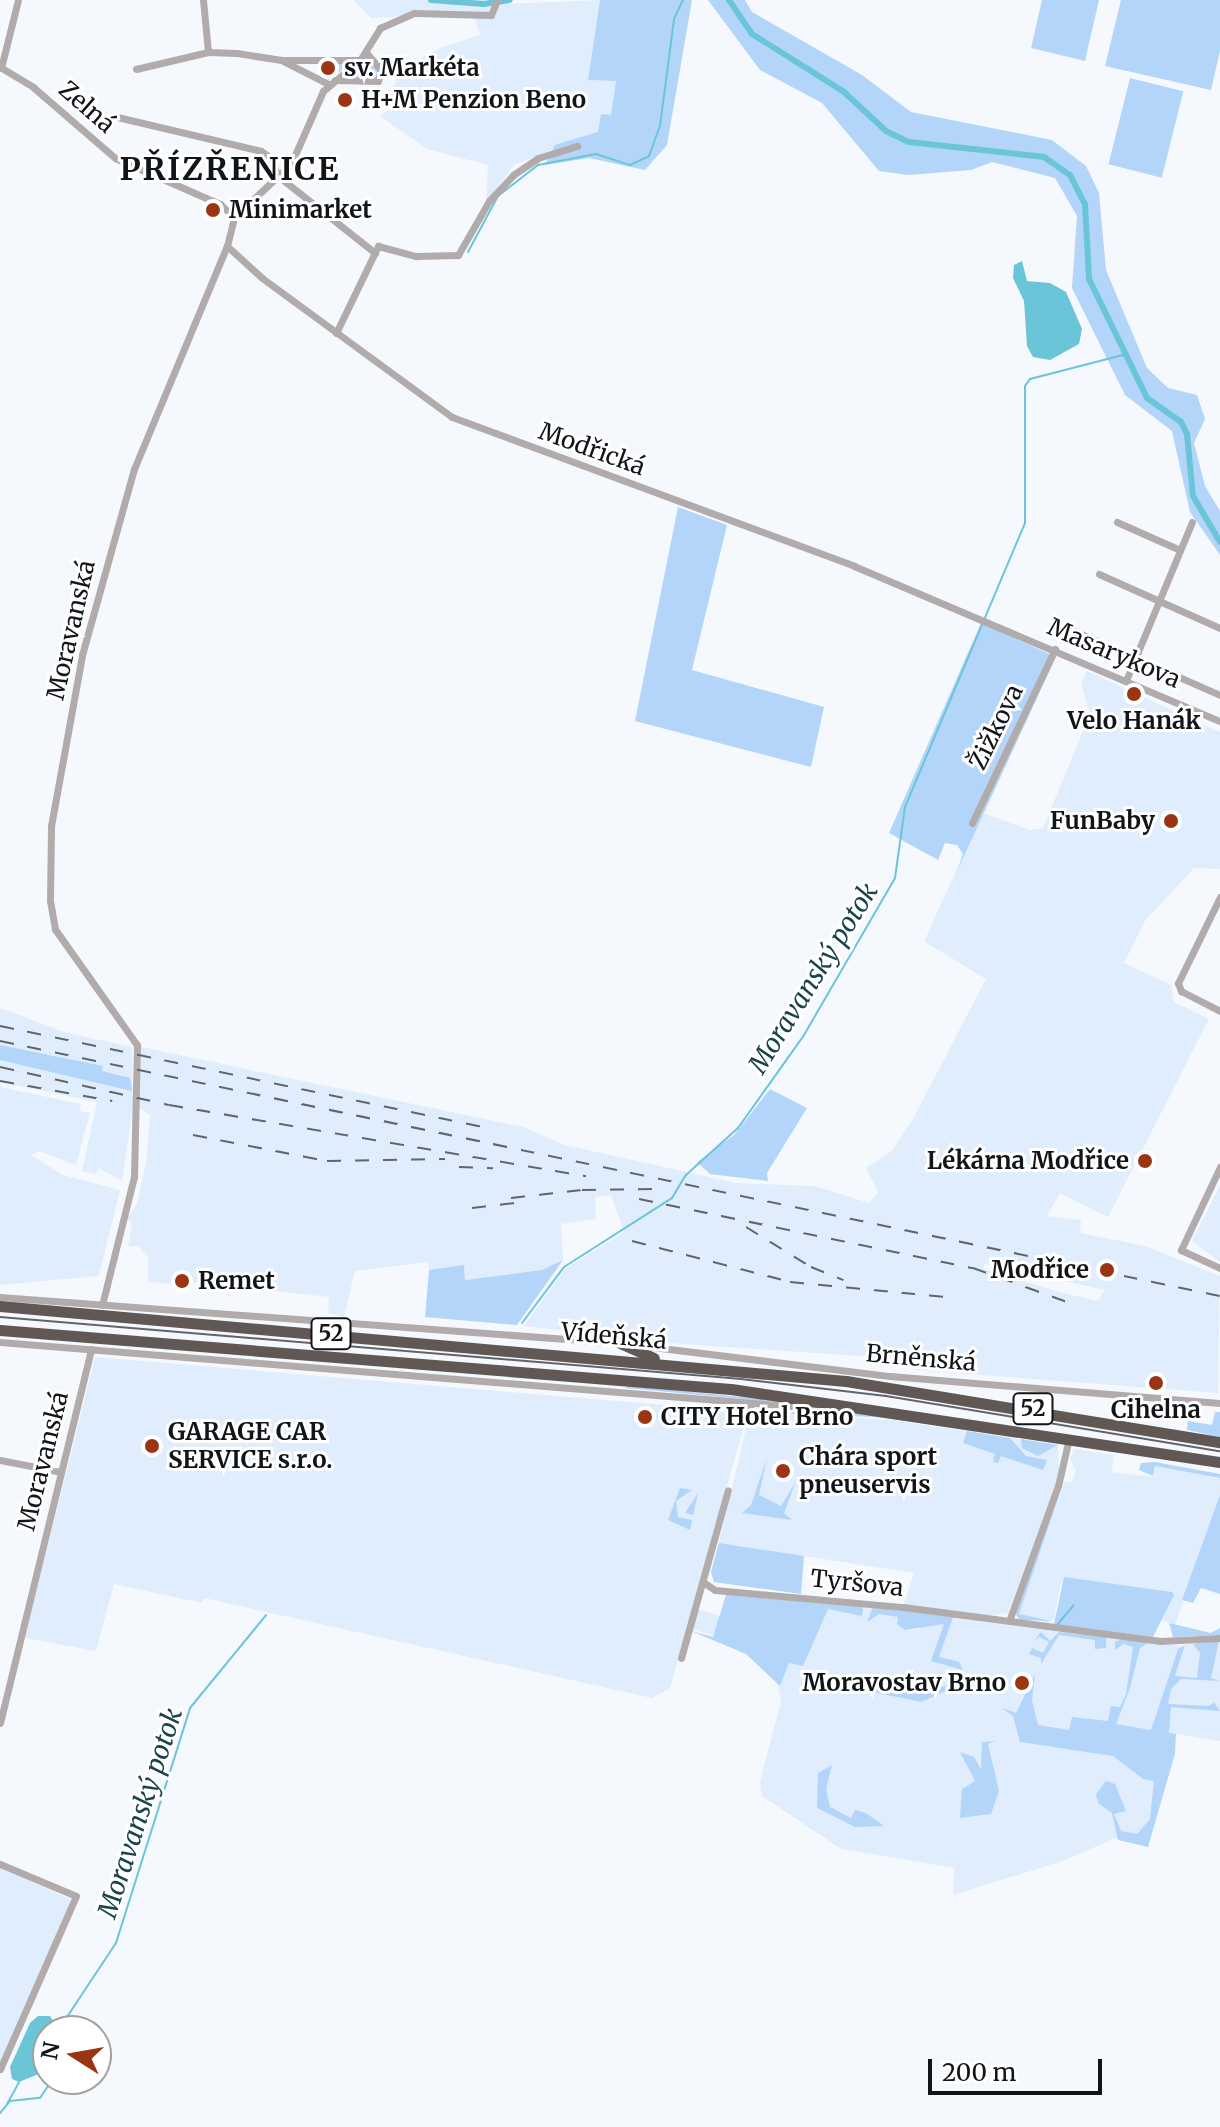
<!DOCTYPE html>
<html>
<head>
<meta charset="utf-8">
<style>
  body { margin:0 }
  #map { position:relative; width:1220px; height:2127px; overflow:hidden; background:#f5f9fe; font-family:Merriweather,serif }
  div>[style] { position:absolute }
  [style*='--x'] { left:calc(var(--x)*1px); top:calc(var(--y)*1px); width:calc(var(--w)*1px); rotate:calc(var(--a)*1deg) }
  .built>* { inset:0; background:#e0edfc; transform-origin:0 0 }
  .green>* { inset:0; background:#b3d5fa; transform-origin:0 0 }
  .water>* { inset:0; background:#6bc5d9 }
  .stream>* { height:2px; margin:-1px; padding:0 1px; transform-origin:1px; border-radius:1px; background:#6bc5d9 }
  .canal>* { height:6px; margin:-3px; padding:0 3px; transform-origin:3px; border-radius:3px; background:#6bc5d9 }
  .minor>* { height:7px; margin:-3.5px; padding:0 3.5px; transform-origin:3.5px; border-radius:3.5px; background:#b1acab }
  .highway>* { height:11px; margin:-5.5px; padding:0 5.5px; transform-origin:5.5px; border-radius:5.5px; background:#615754 }
  .tram>* { height:2px; margin:-1px; padding:0 1px; transform-origin:1px; border-radius:1px; background:#616468 }
  .rail>* { height:2px; margin-top:-1px; transform-origin:0; background:repeating-linear-gradient(90deg,#616468 0 14px,transparent 0 28px) }
  .dots>* { width:22px; height:22px; translate:-50% -50%; box-sizing:border-box; border:4px solid #fff; border-radius:50% }
  span { translate:-50% -50%; white-space:nowrap; text-align:center; line-height:1.15; -webkit-text-stroke:6px #fff; paint-order:stroke }
  .shield-label span { padding:2px 6px; background:#fff; border:2px solid; border-radius:6px; -webkit-text-stroke-width:0 }
  .shield-label { font-size:22px; color:#121518; font-weight:700 }
  .poi-label { font-size:24px; color:#121518; font-weight:700 }
  .left { translate:0 -50%; text-align:left }
  .right { translate:-100% -50%; text-align:right }
  .street-label { font-size:24px; color:#121518 }
  .water-label { font-size:26px; color:#1a434c; font-style:italic }
  .district-label { font-size:32px; color:#121518; font-weight:700; letter-spacing:2px }
  .north { position:absolute; left:32px; top:2015px; width:80px; height:80px; box-sizing:border-box; background:#fff; border:2px solid #a0a1a3; border-radius:50%; rotate:281deg; font-size:22px; font-weight:700; line-height:32px; text-align:center; color:#121518 }
  .north::after { content:''; display:block; margin:auto; width:28px; height:36px; background:#9b3412; clip-path:polygon(50% 0,100% 100%,50% 72%,0 100%) }
  .scale { position:absolute; left:928px; top:2059px; width:174px; height:36px; box-sizing:border-box; border:4px solid #121518; border-top:0; padding-left:10px; font-size:24px; line-height:28px; white-space:nowrap; color:#121518; -webkit-text-stroke:6px #fff; paint-order:stroke }
</style>
</head>
<body>
<div id="map">
  <div class="built">
    <i style="clip-path:polygon(353px 0,500px 0,500px 4px,600px 0,588px 80px,616px 81px,611px 116px,598px 132px,514px 165px,486px 203px,488px 165px,427px 149px,380px 116px,391px 108px,381px 100px,395px 84px,399px 70px,442px 47px,480px 35px,475px 19px,446px 14px,371px 18px)"></i>
    <i style="clip-path:polygon(evenodd,1087px 671px,1220px 732px,1220px 869px,1194px 868px,1145px 921px,1124px 963px,1171px 985px,1174px 1002px,1209px 1019px,1108px 1217px,1060px 1193px,1047px 1216px,1081px 1220px,1080px 1233px,1145px 1246px,1220px 1276px,1218px 1393px,914px 1370px,918px 1360px,669px 1343px,524px 1326px,565px 1269px,624px 1232px,611px 1195px,595px 1197px,596px 1219px,561px 1224px,563px 1260px,542px 1270px,465px 1280px,464px 1265px,429px 1270px,428px 1262px,355px 1271px,344px 1317px,328px 1313px,329px 1297px,184px 1281px,183px 1285px,148px 1282px,148px 1258px,138px 1246px,128px 1246px,132px 1223px,127px 1219px,137px 1204px,146px 1163px,150px 1115px,139px 1108px,141px 1047px,523px 1127px,565px 1145px,736px 1183px,815px 1186px,869px 1203px,878px 1192px,866px 1168px,892px 1151px,913px 1119px,986px 979px,925px 942px,928px 932px,983px 813px,1030px 830px,1043px 828px,1083px 731px,1089px 710px,1081px 684px,1087px 671px,984px 1264px,1008px 1268px,1104px 1290px,1098px 1301px,1059px 1292px,984px 1269px,984px 1264px)"></i>
    <i style="clip-path:polygon(0 1008px,67px 1033px,132px 1047px,133px 1106px,122px 1181px,98px 1168px,96px 1174px,82px 1171px,97px 1102px,0 1082px)"></i>
    <i style="clip-path:polygon(0 1087px,81px 1104px,79px 1111px,90px 1113px,76px 1165px,39px 1151px,31px 1155px,63px 1175px,120px 1190px,99px 1276px,0 1285px)"></i>
    <i style="clip-path:polygon(1220px 1185px,1220px 1262px,1192px 1241px)"></i>
    <i style="clip-path:polygon(95px 1357px,748px 1412px,670px 1688px,652px 1698px,204px 1598px,202px 1603px,114px 1584px,96px 1651px,25px 1638px)"></i>
    <i style="clip-path:polygon(750px 1412px,891px 1420px,1058px 1445px,1059px 1477px,1008px 1613px,988px 1616px,904px 1604px,914px 1573px,719px 1543px)"></i>
    <i style="clip-path:polygon(1075px 1449px,1114px 1455px,1112px 1472px,1153px 1477px,1155px 1466px,1220px 1478px,1220px 1495px,1175px 1625px,1061px 1582px,1054px 1619px,1048px 1623px,1018px 1614px,1065px 1481px,1071px 1483px,1076px 1471px,1070px 1459px)"></i>
    <i style="clip-path:polygon(826px 1605px,877px 1606px,910px 1616px,914px 1630px,953px 1617px,1182px 1646px,1152px 1731px,1157px 1731px,1185px 1645px,1220px 1641px,1220px 1741px,1176px 1734px,1148px 1847px,1115px 1838px,1066px 1860px,953px 1895px,954px 1868px,841px 1849px,762px 1796px,760px 1782px,781px 1701px,778px 1687px,789px 1663px,803px 1665px)"></i>
    <i style="left:697px;top:1609px;width:25px;height:21px;rotate:16deg"></i>
    <i style="clip-path:polygon(0 1867px,72px 1900px,0 2063px)"></i>
  </div>
  <div class="green">
    <i style="clip-path:polygon(600px 0,692px 0,667px 145px,645px 170px,589px 158px,545px 165px,555px 145px,598px 132px,601px 114px,611px 115px,616px 81px,588px 80px)"></i>
    <i style="clip-path:polygon(708px 0,745px 0,752px 12px,862px 75px,911px 112px,1052px 140px,1086px 166px,1099px 193px,1106px 270px,1147px 368px,1168px 388px,1197px 395px,1205px 419px,1194px 443px,1205px 486px,1220px 511px,1220px 555px,1190px 512px,1172px 431px,1125px 395px,1072px 288px,1077px 216px,1055px 178px,992px 162px,971px 170px,908px 175px,879px 171px,822px 103px,760px 70px)"></i>
    <i style="clip-path:polygon(1042px 0,1099px 0,1085px 61px,1031px 48px)"></i>
    <i style="clip-path:polygon(1121px 0,1220px 0,1220px 51px,1211px 90px,1105px 66px)"></i>
    <i style="clip-path:polygon(366px 58px,379px 71px,379px 78px,345px 79px)"></i>
    <i style="clip-path:polygon(323px 61px,354px 61px,329px 80px,321px 76px)"></i>
    <i style="left:1130px;top:78px;width:55px;height:89px;rotate:14deg"></i>
    <i style="clip-path:polygon(678px 507px,727px 525px,692px 670px,824px 707px,811px 767px,635px 721px)"></i>
    <i style="clip-path:polygon(981px 623px,1056px 657px,957px 871px,963px 854px,957px 845px,945px 843px,938px 860px,889px 833px)"></i>
    <i style="clip-path:polygon(0 1045px,103px 1066px,102px 1071px,130px 1078px,132px 1091px,0 1060px)"></i>
    <i style="clip-path:polygon(770px 1089px,807px 1108px,767px 1173px,768px 1181px,710px 1174px,701px 1166px,697px 1162px,734px 1135px)"></i>
    <i style="clip-path:polygon(563px 1260px,517px 1325px,425px 1317px,429px 1270px,464px 1265px,465px 1280px,542px 1270px)"></i>
    <i style="clip-path:polygon(628px 1386px,774px 1400px,816px 1406px,625px 1388px)"></i>
    <i style="clip-path:polygon(793px 1412px,876px 1414px,966px 1429px,875px 1417px,790px 1414px)"></i>
    <i style="clip-path:polygon(1215px 1412px,1220px 1412px,1220px 1437px,1187px 1430px,1188px 1421px,1212px 1425px)"></i>
    <i style="clip-path:polygon(967px 1431px,1010px 1438px,1026px 1456px,1047px 1460px,1043px 1470px,1001px 1456px,998px 1463px,993px 1462px,995px 1454px,963px 1443px)"></i>
    <i style="clip-path:polygon(1021px 1439px,1058px 1445px,1038px 1456px,1022px 1448px)"></i>
    <i style="clip-path:polygon(767px 1458px,759px 1495px,781px 1506px,795px 1483px,784px 1513px,792px 1520px,742px 1513px,751px 1505px)"></i>
    <i style="clip-path:polygon(1155px 1462px,1220px 1474px,1220px 1478px,1155px 1466px,1153px 1476px,1139px 1470px,1141px 1463px)"></i>
    <i style="clip-path:polygon(1064px 1481px,1019px 1614px,1051px 1621px,1020px 1620px,1016px 1615px,1017px 1607px)"></i>
    <i style="clip-path:polygon(680px 1488px,692px 1490px,676px 1501px,678px 1517px,692px 1520px,693px 1515px,685px 1513px,698px 1493px,690px 1530px,668px 1520px)"></i>
    <i style="clip-path:polygon(1220px 1495px,1220px 1594px,1201px 1588px,1193px 1603px,1182px 1600px)"></i>
    <i style="clip-path:polygon(722px 1531px,719px 1543px,804px 1556px,801px 1594px,714px 1582px,711px 1572px)"></i>
    <i style="clip-path:polygon(1064px 1577px,1172px 1592px,1174px 1595px,1153px 1637px,1054px 1624px)"></i>
    <i style="clip-path:polygon(726px 1595px,861px 1606px,863px 1610px,861px 1620px,861px 1616px,828px 1609px,803px 1666px,789px 1663px,780px 1686px,746px 1654px,691px 1631px,713px 1637px)"></i>
    <i style="clip-path:polygon(873px 1607px,953px 1617px,939px 1657px,959px 1662px,963px 1670px,931px 1661px,944px 1624px,905px 1630px,897px 1624px,898px 1617px,879px 1614px,867px 1622px)"></i>
    <i style="clip-path:polygon(1169px 1623px,1211px 1633px,1220px 1628px,1220px 1635px,1173px 1637px)"></i>
    <i style="clip-path:polygon(1041px 1632px,1050px 1641px,1059px 1632px,1106px 1637px,1106px 1648px,1095px 1649px,1095px 1640px,1059px 1635px,1041px 1664px,1041px 1658px,1029px 1654px,1032px 1648px,1043px 1653px,1049px 1642px,1039px 1637px,1034px 1641px)"></i>
    <i style="clip-path:polygon(1122px 1639px,1148px 1643px,1140px 1648px,1130px 1688px,1116px 1724px,1151px 1730px,1178px 1649px,1185px 1645px,1175px 1676px,1197px 1678px,1200px 1653px,1193px 1644px,1219px 1641px,1211px 1678px,1220px 1681px,1181px 1679px,1171px 1689px,1168px 1704px,1209px 1706px,1214px 1702px,1220px 1711px,1171px 1707px,1169px 1733px,1176px 1734px,1175px 1754px,1148px 1847px,1118px 1840px,1112px 1813px,1098px 1803px,1096px 1794px,1106px 1781px,1115px 1784px,1126px 1811px,1114px 1814px,1121px 1831px,1137px 1834px,1150px 1819px,1154px 1781px,1143px 1779px,1113px 1756px,1020px 1742px,1013px 1716px,1002px 1708px,1016px 1713px,1035px 1674px,1032px 1701px,1038px 1725px,1069px 1730px,1072px 1717px,1108px 1721px,1111px 1706px,1120px 1707px,1126px 1694px,1133px 1647px,1123px 1644px,1115px 1650px,1115px 1642px)"></i>
    <i style="clip-path:polygon(805px 1671px,922px 1691px,968px 1681px,921px 1702px,810px 1679px)"></i>
    <i style="clip-path:polygon(995px 1741px,988px 1744px,999px 1791px,991px 1814px,960px 1818px,962px 1789px,975px 1781px,960px 1752px,974px 1757px,981px 1769px,982px 1742px)"></i>
    <i style="clip-path:polygon(832px 1765px,826px 1789px,830px 1807px,851px 1818px,855px 1810px,866px 1813px,884px 1826px,855px 1827px,817px 1808px,818px 1773px)"></i>
  </div>
  <div class="water">
    <i style="clip-path:polygon(1022px 261px,1027px 281px,1050px 283px,1066px 292px,1082px 329px,1079px 344px,1050px 360px,1033px 357px,1027px 346px,1024px 301px,1013px 278px,1014px 265px)"></i>
    <i style="clip-path:polygon(38px 2016px,50px 2016px,60px 2031px,48px 2031px,46px 2071px,19px 2082px,12px 2079px,10px 2067px,30px 2023px)"></i>
  </div>
  <div class="stream">
    <i style="--x:468;--y:252;--w:64;--a:-61.8"></i>
    <i style="--x:498;--y:196;--w:51;--a:-37.8"></i>
    <i style="--x:538;--y:165;--w:59;--a:-10.7"></i>
    <i style="--x:596;--y:154;--w:36;--a:18"></i>
    <i style="--x:630;--y:165;--w:21;--a:-25"></i>
    <i style="--x:649;--y:156;--w:32;--a:-70"></i>
    <i style="--x:660;--y:126;--w:108;--a:-82.5"></i>
    <i style="--x:674;--y:19;--w:21;--a:-65"></i>
    <i style="--x:522;--y:1323;--w:70;--a:-53.1"></i>
    <i style="--x:564;--y:1267;--w:128;--a:-32.6"></i>
    <i style="--x:672;--y:1198;--w:27;--a:-59"></i>
    <i style="--x:686;--y:1175;--w:70;--a:-42.1"></i>
    <i style="--x:738;--y:1128;--w:114;--a:-54.6"></i>
    <i style="--x:804;--y:1035;--w:181;--a:-59.9"></i>
    <i style="--x:895;--y:878;--w:72;--a:-82"></i>
    <i style="--x:905;--y:807;--w:308;--a:-67.1"></i>
    <i style="--x:1025;--y:523;--w:137;--a:-90"></i>
    <i style="--x:1025;--y:386;--w:9;--a:-54"></i>
    <i style="--x:1030;--y:379;--w:96;--a:-14.5"></i>
    <i style="--x:1057;--y:1625;--w:26;--a:-50"></i>
    <i style="--x:58;--y:2022;--w:10;--a:-29"></i>
    <i style="--x:63;--y:2031;--w:15;--a:-74"></i>
    <i style="--x:67;--y:2017;--w:89;--a:-56.5"></i>
    <i style="--x:116;--y:1943;--w:246;--a:-72.5"></i>
    <i style="--x:190;--y:1708;--w:120;--a:-50.7"></i>
    <i style="--x:7;--y:2104;--w:25;--a:-61"></i>
    <i style="--x:0;--y:2113;--w:16;--a:-50"></i>
    <i style="--x:10;--y:2101;--w:30;--a:-6"></i>
    <i style="--x:40;--y:2098;--w:23;--a:-56"></i>
  </div>
  <div class="canal">
    <i style="--x:431;--y:0;--w:53;--a:4.3"></i>
    <i style="--x:484;--y:4;--w:26;--a:-9"></i>
    <i style="--x:729;--y:0;--w:41;--a:55.9"></i>
    <i style="--x:752;--y:34;--w:109;--a:32.2"></i>
    <i style="--x:844;--y:92;--w:57;--a:42.9"></i>
    <i style="--x:886;--y:131;--w:25;--a:26"></i>
    <i style="--x:909;--y:142;--w:136;--a:6.3"></i>
    <i style="--x:1044;--y:157;--w:32;--a:35"></i>
    <i style="--x:1070;--y:175;--w:33;--a:63"></i>
    <i style="--x:1085;--y:204;--w:75;--a:86.9"></i>
    <i style="--x:1089;--y:279;--w:132;--a:64"></i>
    <i style="--x:1147;--y:398;--w:42;--a:35.2"></i>
    <i style="--x:1181;--y:422;--w:13;--a:63"></i>
    <i style="--x:1187;--y:434;--w:62;--a:84.5"></i>
    <i style="--x:1193;--y:496;--w:53;--a:59.6"></i>
  </div>
  <div class="minor">
    <i style="--x:203;--y:0;--w:52;--a:84.5"></i>
    <i style="--x:283;--y:60;--w:77;--a:0"></i>
    <i style="--x:0;--y:67;--w:39;--a:31"></i>
    <i style="--x:33;--y:87;--w:108;--a:40.9"></i>
    <i style="--x:115;--y:158;--w:115;--a:23.7"></i>
    <i style="--x:220;--y:204;--w:19;--a:43"></i>
    <i style="--x:1;--y:68;--w:70;--a:-76"></i>
    <i style="--x:136;--y:69;--w:74;--a:-13.3"></i>
    <i style="--x:208;--y:52;--w:29;--a:2"></i>
    <i style="--x:237;--y:53;--w:45;--a:9"></i>
    <i style="--x:281;--y:60;--w:55;--a:27"></i>
    <i style="--x:335;--y:80;--w:43;--a:1.3"></i>
    <i style="--x:378;--y:81;--w:11;--a:-75"></i>
    <i style="--x:381;--y:70;--w:23;--a:-130"></i>
    <i style="--x:113;--y:116;--w:152;--a:13.3"></i>
    <i style="--x:261;--y:151;--w:12;--a:35"></i>
    <i style="--x:271;--y:158;--w:19;--a:69"></i>
    <i style="--x:278;--y:176;--w:124;--a:38.4"></i>
    <i style="--x:234;--y:217;--w:78;--a:-42.9"></i>
    <i style="--x:291;--y:164;--w:80;--a:-66.3"></i>
    <i style="--x:323;--y:91;--w:48;--a:-40"></i>
    <i style="--x:360;--y:60;--w:38;--a:-58"></i>
    <i style="--x:380;--y:28;--w:37;--a:-24"></i>
    <i style="--x:414;--y:13;--w:77;--a:1.5"></i>
    <i style="--x:491;--y:15;--w:16;--a:-68"></i>
    <i style="--x:227;--y:246;--w:47;--a:42.4"></i>
    <i style="--x:262;--y:278;--w:235;--a:36.2"></i>
    <i style="--x:452;--y:417;--w:429;--a:20.3"></i>
    <i style="--x:854;--y:566;--w:397;--a:23"></i>
    <i style="--x:336;--y:333;--w:97;--a:-64.2"></i>
    <i style="--x:378;--y:246;--w:39;--a:15"></i>
    <i style="--x:416;--y:256;--w:42;--a:-1.4"></i>
    <i style="--x:458;--y:255;--w:62;--a:-60.1"></i>
    <i style="--x:489;--y:201;--w:35;--a:-47"></i>
    <i style="--x:513;--y:175;--w:30;--a:-34"></i>
    <i style="--x:538;--y:158;--w:41;--a:-17.1"></i>
    <i style="--x:1117;--y:522;--w:69;--a:24"></i>
    <i style="--x:1099;--y:574;--w:133;--a:24.1"></i>
    <i style="--x:1072;--y:630;--w:162;--a:23.7"></i>
    <i style="--x:1127;--y:678;--w:169;--a:-67.4"></i>
    <i style="--x:972;--y:823;--w:193;--a:-64.5"></i>
    <i style="--x:1220;--y:897;--w:96;--a:116"></i>
    <i style="--x:1178;--y:983;--w:9;--a:69"></i>
    <i style="--x:1181;--y:991;--w:44;--a:27.1"></i>
    <i style="--x:1220;--y:1167;--w:92;--a:115.2"></i>
    <i style="--x:1181;--y:1250;--w:43;--a:24.8"></i>
    <i style="--x:0;--y:1297;--w:622;--a:4.24"></i>
    <i style="--x:620;--y:1343;--w:272;--a:7"></i>
    <i style="--x:890;--y:1376;--w:331;--a:4.7"></i>
    <i style="--x:102;--y:1305;--w:132;--a:-76"></i>
    <i style="--x:134;--y:1177;--w:132;--a:-88.7"></i>
    <i style="--x:137;--y:1045;--w:142;--a:-125.3"></i>
    <i style="--x:55;--y:929;--w:29;--a:-100"></i>
    <i style="--x:50;--y:900;--w:74;--a:-89.2"></i>
    <i style="--x:51;--y:826;--w:174;--a:-79.7"></i>
    <i style="--x:82;--y:655;--w:193;--a:-74.4"></i>
    <i style="--x:134;--y:469;--w:242;--a:-67.4"></i>
    <i style="--x:227;--y:246;--w:30;--a:-76"></i>
    <i style="--x:0;--y:1342;--w:842;--a:4.63"></i>
    <i style="--x:748;--y:1417;--w:13;--a:-77"></i>
    <i style="--x:0;--y:1460;--w:62;--a:11.1"></i>
    <i style="--x:703;--y:1582;--w:14;--a:34"></i>
    <i style="--x:715;--y:1590;--w:189;--a:5.2"></i>
    <i style="--x:903;--y:1607;--w:260;--a:7.5"></i>
    <i style="--x:1161;--y:1641;--w:59;--a:-2.9"></i>
    <i style="--x:1009;--y:1621;--w:144;--a:-70.1"></i>
    <i style="--x:1058;--y:1486;--w:49;--a:-77.1"></i>
    <i style="--x:681;--y:1658;--w:174;--a:-74.4"></i>
    <i style="--x:0;--y:1723;--w:385;--a:-76.3"></i>
    <i style="--x:0;--y:1864;--w:82;--a:22.8"></i>
    <i style="--x:76;--y:1896;--w:189;--a:113.7"></i>
  </div>
  <div class="highway">
    <i style="--x:0;--y:1306;--w:849;--a:5.07"></i>
    <i style="--x:846;--y:1381;--w:379;--a:9.3"></i>
    <i style="--x:0;--y:1330;--w:733;--a:4.61"></i>
    <i style="--x:731;--y:1389;--w:494;--a:8.5"></i>
    <i style="--x:620;--y:1343;--w:37;--a:24"></i>
  </div>
  <div class="tram">
    <i style="--x:0;--y:1317;--w:744;--a:4.78"></i>
    <i style="--x:741;--y:1379;--w:146;--a:6.7"></i>
    <i style="--x:886;--y:1396;--w:338;--a:9.4"></i>
  </div>
  <div class="rail">
    <i style="--x:0;--y:1026;--w:503;--a:11.82"></i>
    <i style="--x:0;--y:1041;--w:1246;--a:11.81"></i>
    <i style="--x:0;--y:1067;--w:173;--a:12.7"></i>
    <i style="--x:169;--y:1105;--w:423;--a:9.7"></i>
    <i style="--x:0;--y:1081;--w:114;--a:10.1"></i>
    <i style="--x:193;--y:1135;--w:136;--a:11"></i>
    <i style="--x:327;--y:1161;--w:118;--a:-1"></i>
    <i style="--x:459;--y:1167;--w:34;--a:2"></i>
    <i style="--x:511;--y:1198;--w:71;--a:-6.4"></i>
    <i style="--x:582;--y:1190;--w:73;--a:-0.8"></i>
    <i style="--x:639;--y:1199;--w:341;--a:11.7"></i>
    <i style="--x:973;--y:1268;--w:100;--a:19.9"></i>
    <i style="--x:472;--y:1208;--w:52;--a:-6.6"></i>
    <i style="--x:746;--y:1227;--w:76;--a:31.6"></i>
    <i style="--x:811;--y:1267;--w:35;--a:22"></i>
    <i style="--x:632;--y:1241;--w:163;--a:14.5"></i>
    <i style="--x:790;--y:1282;--w:156;--a:5.5"></i>
  </div>
  <div class="dots">
    <i style="left:328px;top:68px;background:#9b3412"></i>
    <i style="left:345px;top:100px;background:#9b3412"></i>
    <i style="left:213px;top:210px;background:#9b3412"></i>
    <i style="left:1134px;top:694px;background:#9b3412"></i>
    <i style="left:1171px;top:821px;background:#9b3412"></i>
    <i style="left:1145px;top:1161px;background:#9b3412"></i>
    <i style="left:1107px;top:1270px;background:#9b3412"></i>
    <i style="left:182px;top:1281px;background:#9b3412"></i>
    <i style="left:1156px;top:1383px;background:#9b3412"></i>
    <i style="left:645px;top:1417px;background:#9b3412"></i>
    <i style="left:152px;top:1446px;background:#9b3412"></i>
    <i style="left:783px;top:1471px;background:#9b3412"></i>
    <i style="left:1022px;top:1683px;background:#9b3412"></i>
  </div>
  <div class="shield-label">
    <span style="left:331px;top:1334px">52</span>
    <span style="left:1033px;top:1409px">52</span>
  </div>
  <div class="poi-label">
    <span class="left" style="left:344px;top:68px">sv. Markéta</span>
    <span class="left" style="left:361px;top:100px">H+M Penzion Beno</span>
    <span class="left" style="left:229px;top:210px">Minimarket</span>
    <span style="left:1134px;top:721px">Velo Hanák</span>
    <span class="right" style="left:1155px;top:821px">FunBaby</span>
    <span class="right" style="left:1129px;top:1161px">Lékárna Modřice</span>
    <span class="right" style="left:1089px;top:1270px">Modřice</span>
    <span class="left" style="left:198px;top:1281px">Remet</span>
    <span style="left:1156px;top:1410px">Cihelna</span>
    <span class="left" style="left:661px;top:1417px">CITY Hotel Brno</span>
    <span class="left" style="left:168px;top:1446px">GARAGE CAR<br>SERVICE s.r.o.</span>
    <span class="left" style="left:799px;top:1471px">Chára sport<br>pneuservis</span>
    <span class="right" style="left:1006px;top:1683px">Moravostav Brno</span>
  </div>
  <div class="street-label">
    <span style="left:87px;top:107px;rotate:41deg">Zelná</span>
    <span style="left:592px;top:449px;rotate:20deg">Modřická</span>
    <span style="left:71px;top:630px;rotate:-77deg">Moravanská</span>
    <span style="left:1114px;top:653px;rotate:23deg">Masarykova</span>
    <span style="left:996px;top:727px;rotate:-64deg">Žižkova</span>
    <span style="left:614px;top:1336px;rotate:5deg">Vídeňská</span>
    <span style="left:921px;top:1358px;rotate:5deg">Brněnská</span>
    <span style="left:43px;top:1461px;rotate:-76deg">Moravanská</span>
    <span style="left:857px;top:1583px;rotate:6deg">Tyršova</span>
  </div>
  <div class="water-label">
    <span style="left:813px;top:978px;rotate:-58deg">Moravanský potok</span>
    <span style="left:140px;top:1813px;rotate:-72deg">Moravanský potok</span>
  </div>
  <div class="district-label">
    <span style="left:230px;top:169px">PŘÍZŘENICE</span>
  </div>
  <div class="north">N</div>
  <div class="scale">200 m</div>
</div>
</body>
</html>
